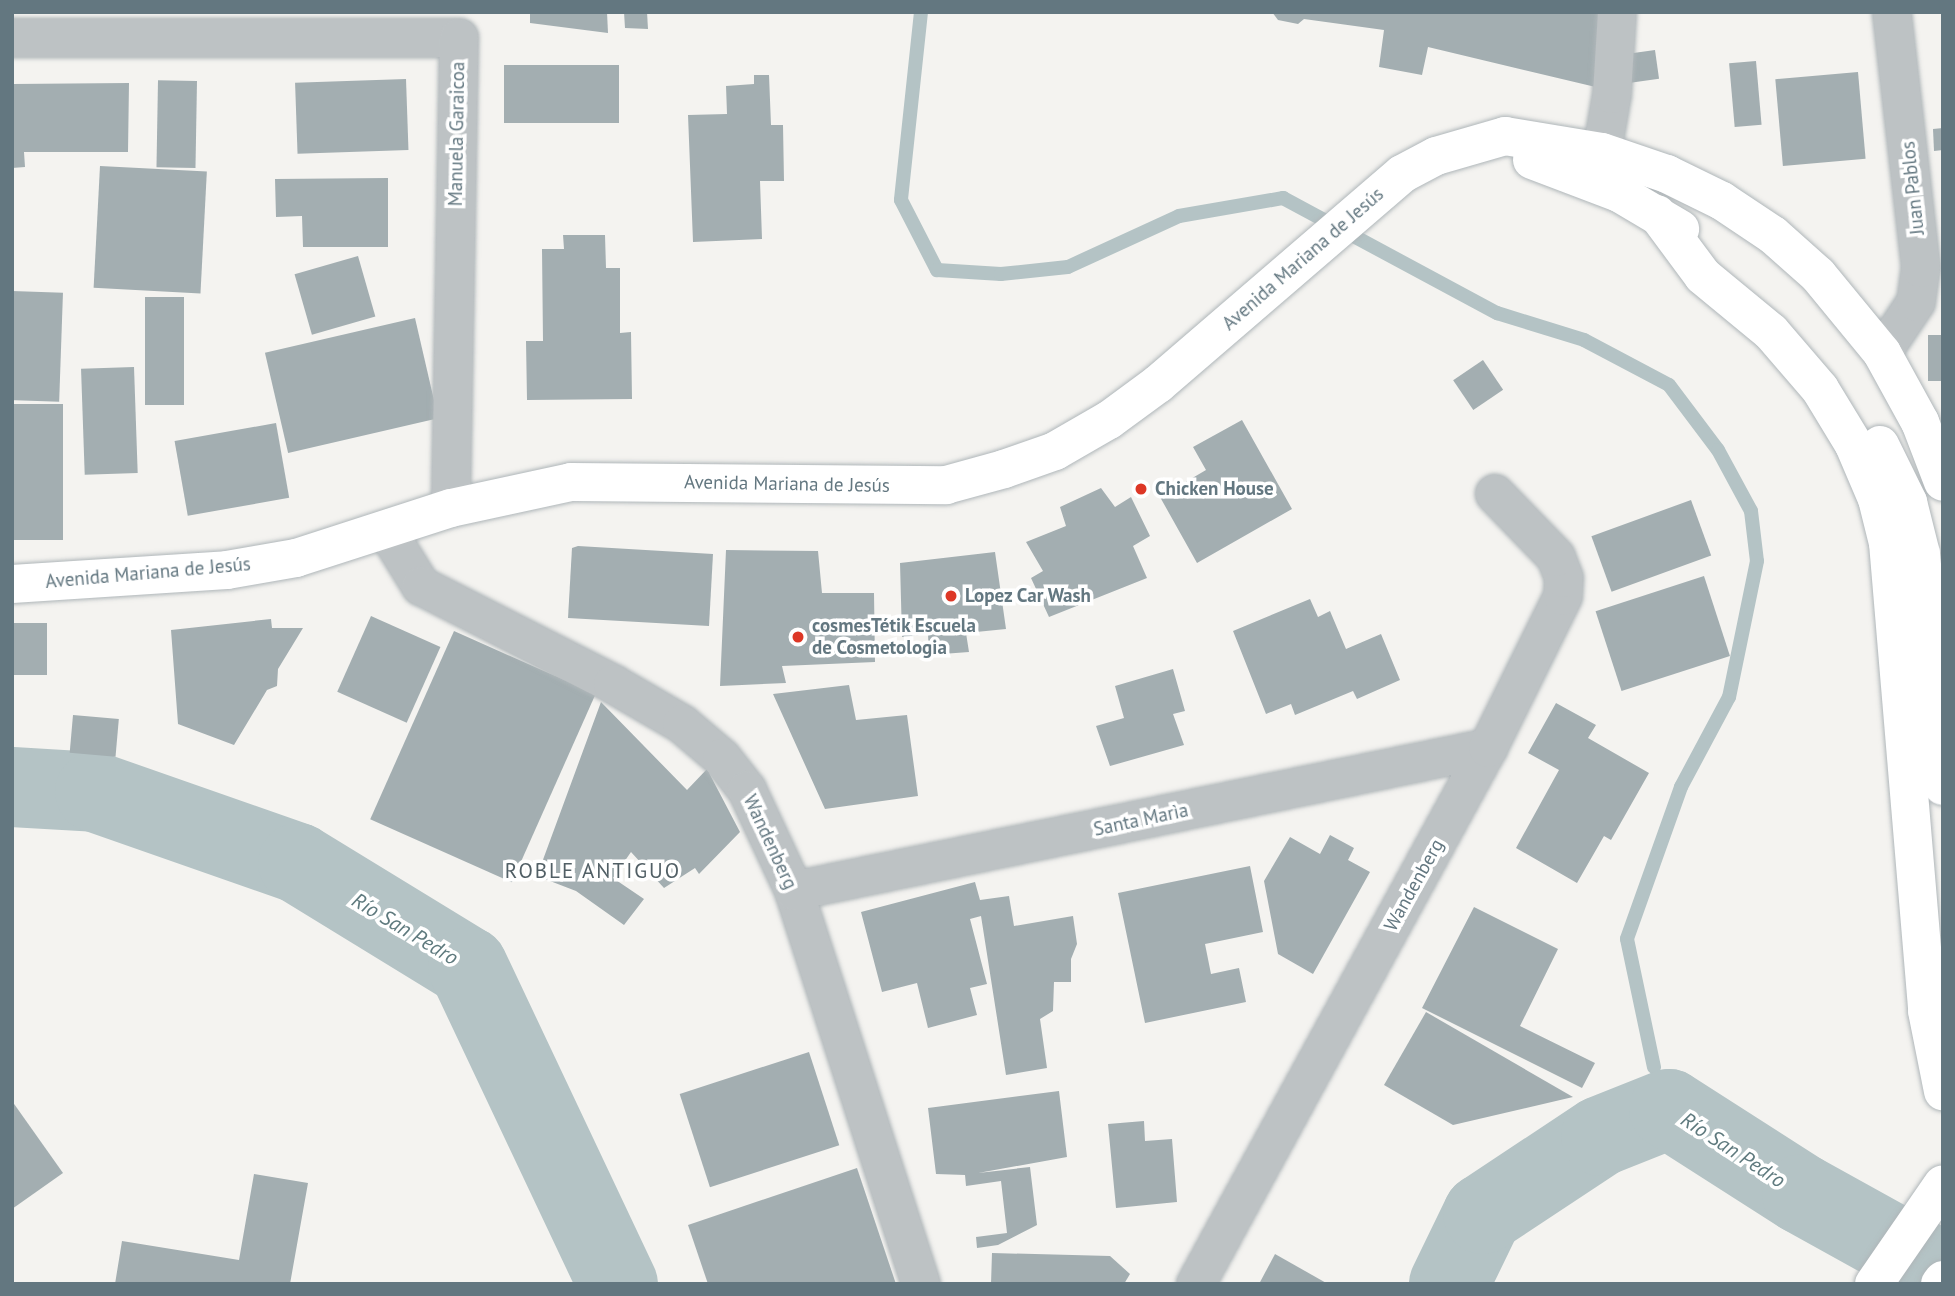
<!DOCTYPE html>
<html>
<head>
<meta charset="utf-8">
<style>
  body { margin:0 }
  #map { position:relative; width:1955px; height:1296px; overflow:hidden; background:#f4f3f0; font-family:"PT Sans",sans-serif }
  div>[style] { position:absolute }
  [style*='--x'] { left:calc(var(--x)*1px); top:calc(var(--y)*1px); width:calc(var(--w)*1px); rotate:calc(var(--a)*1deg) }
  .stream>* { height:14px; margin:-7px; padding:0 7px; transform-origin:7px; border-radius:7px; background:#b4c3c5 }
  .river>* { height:80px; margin:-40px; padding:0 40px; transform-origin:40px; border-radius:40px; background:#b4c3c5 }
  .building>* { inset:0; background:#a3aeb1; transform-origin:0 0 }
  .roads { filter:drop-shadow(0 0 2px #afb6b9) drop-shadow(0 0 2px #afb6b9) }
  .street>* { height:38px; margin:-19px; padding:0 19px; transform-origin:19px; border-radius:19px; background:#bdc2c4 }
  .secondary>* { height:38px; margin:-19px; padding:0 19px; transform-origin:19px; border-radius:19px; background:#fff }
  .dots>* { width:19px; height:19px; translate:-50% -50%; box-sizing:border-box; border:4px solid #fff; border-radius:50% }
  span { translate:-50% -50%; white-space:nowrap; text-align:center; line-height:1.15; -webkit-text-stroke:7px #fff; paint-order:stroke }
  .street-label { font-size:19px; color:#637780 }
  .poi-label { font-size:19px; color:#637780; font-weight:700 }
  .left { translate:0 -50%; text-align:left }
  .neighbourhood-label { font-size:21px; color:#515f65; letter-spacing:2px }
  .water-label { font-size:21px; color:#5f7a7e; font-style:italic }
  .frame { position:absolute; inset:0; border:14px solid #637780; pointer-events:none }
</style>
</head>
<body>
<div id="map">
  <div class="stream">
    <i style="--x:921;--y:12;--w:189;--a:96.1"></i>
    <i style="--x:901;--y:200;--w:79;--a:62.8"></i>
    <i style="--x:937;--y:270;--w:64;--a:3.6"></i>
    <i style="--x:1001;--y:274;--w:67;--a:-6"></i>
    <i style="--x:1068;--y:267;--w:122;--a:-24.7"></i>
    <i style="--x:1179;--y:216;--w:106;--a:-9.8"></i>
    <i style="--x:1283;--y:198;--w:243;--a:28.3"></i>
    <i style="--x:1497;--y:313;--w:91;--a:17.2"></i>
    <i style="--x:1584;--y:340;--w:96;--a:27.9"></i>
    <i style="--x:1669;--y:385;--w:81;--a:53"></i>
    <i style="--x:1718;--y:450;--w:69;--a:61.6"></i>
    <i style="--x:1751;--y:511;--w:50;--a:83.2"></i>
    <i style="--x:1757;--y:561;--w:139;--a:101.6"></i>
    <i style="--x:1729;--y:697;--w:102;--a:118.1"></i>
    <i style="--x:1681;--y:787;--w:161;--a:109.6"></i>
    <i style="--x:1627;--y:939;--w:131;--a:78.1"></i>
  </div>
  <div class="river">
    <i style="--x:12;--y:787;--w:83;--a:3.4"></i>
    <i style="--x:95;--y:792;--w:215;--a:19.3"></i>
    <i style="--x:298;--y:863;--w:199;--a:31.5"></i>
    <i style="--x:468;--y:967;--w:351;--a:64.7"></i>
    <i style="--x:1449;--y:1284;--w:78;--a:-64.1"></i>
    <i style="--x:1483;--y:1214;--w:141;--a:-33.5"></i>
    <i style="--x:1601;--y:1136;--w:73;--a:-21.7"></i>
    <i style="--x:1669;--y:1109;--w:158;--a:32.6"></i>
    <i style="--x:1802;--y:1194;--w:161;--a:29"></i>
  </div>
  <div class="building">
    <i style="clip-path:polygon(530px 12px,607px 12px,608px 33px,530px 23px)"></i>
    <i style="clip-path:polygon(624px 12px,647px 12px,648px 29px,625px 28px)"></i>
    <i style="clip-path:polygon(1272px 12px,1610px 12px,1604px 89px,1428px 47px,1422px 75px,1379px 67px,1384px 30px,1304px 19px,1298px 24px,1278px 20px)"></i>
    <i style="left:1655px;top:50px;width:29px;height:36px;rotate:82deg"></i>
    <i style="left:1756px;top:61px;width:64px;height:27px;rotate:85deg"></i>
    <i style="left:504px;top:65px;width:115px;height:58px"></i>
    <i style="left:1858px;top:72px;width:87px;height:83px;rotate:85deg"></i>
    <i style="clip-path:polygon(754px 75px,769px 75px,771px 125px,783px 125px,784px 181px,760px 181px,762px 239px,693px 242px,688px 115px,727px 114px,726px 86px,754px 84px)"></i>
    <i style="left:406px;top:79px;width:71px;height:111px;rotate:88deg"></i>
    <i style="left:197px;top:81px;width:87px;height:39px;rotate:91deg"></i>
    <i style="clip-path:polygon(129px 83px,128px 152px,24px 152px,25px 167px,12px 168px,12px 84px)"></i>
    <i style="clip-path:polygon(1943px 128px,1943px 150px,1934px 151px,1933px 129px)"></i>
    <i style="left:100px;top:166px;width:107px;height:122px;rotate:3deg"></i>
    <i style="clip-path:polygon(388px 178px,388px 247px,303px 247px,302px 216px,276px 217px,275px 179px)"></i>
    <i style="clip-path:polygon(563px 235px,605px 235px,606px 268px,620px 268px,620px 333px,631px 332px,632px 399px,527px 400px,526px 341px,543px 341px,542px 249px,564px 249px)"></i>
    <i style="left:358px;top:256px;width:63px;height:66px;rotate:74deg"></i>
    <i style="left:12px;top:291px;width:51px;height:109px;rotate:2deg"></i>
    <i style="left:184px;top:297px;width:108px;height:39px;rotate:90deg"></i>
    <i style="left:415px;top:318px;width:103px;height:154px;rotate:77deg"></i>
    <i style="left:1943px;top:335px;width:46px;height:15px;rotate:90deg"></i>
    <i style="left:1483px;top:360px;width:36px;height:36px;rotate:56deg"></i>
    <i style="left:134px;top:367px;width:106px;height:53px;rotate:88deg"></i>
    <i style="left:12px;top:404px;width:51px;height:136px"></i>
    <i style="clip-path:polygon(1242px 420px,1292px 509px,1197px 563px,1160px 497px,1206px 470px,1193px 447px)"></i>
    <i style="left:276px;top:423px;width:76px;height:103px;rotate:80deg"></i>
    <i style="clip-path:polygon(1101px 488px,1115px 507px,1131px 497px,1150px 536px,1133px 546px,1147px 578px,1049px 617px,1031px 578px,1043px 571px,1026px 542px,1066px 526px,1060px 507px)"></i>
    <i style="left:1691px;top:500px;width:59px;height:106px;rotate:70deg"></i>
    <i style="clip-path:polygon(578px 546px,713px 554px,709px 626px,568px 618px,572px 548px)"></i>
    <i style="clip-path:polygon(726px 550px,818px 551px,822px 593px,874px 593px,875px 662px,782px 666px,786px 683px,720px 686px)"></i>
    <i style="clip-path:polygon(995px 552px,1006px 629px,966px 633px,969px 652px,929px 655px,928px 634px,902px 637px,900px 563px)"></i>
    <i style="left:1704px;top:576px;width:84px;height:114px;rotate:72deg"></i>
    <i style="clip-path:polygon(1310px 599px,1318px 617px,1330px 611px,1346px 649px,1381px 634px,1400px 680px,1357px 699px,1353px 691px,1295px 715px,1291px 704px,1266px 714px,1233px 631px)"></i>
    <i style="left:371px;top:616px;width:76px;height:83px;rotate:24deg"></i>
    <i style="clip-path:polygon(271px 619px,272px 628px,303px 628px,278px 669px,277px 686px,267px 690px,234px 745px,178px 724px,171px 630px)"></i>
    <i style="left:12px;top:623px;width:35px;height:52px"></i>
    <i style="left:454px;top:631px;width:155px;height:206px;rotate:24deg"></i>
    <i style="clip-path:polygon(1173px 669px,1185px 711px,1173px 714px,1184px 745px,1110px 766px,1096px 726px,1124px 718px,1115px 686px)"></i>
    <i style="clip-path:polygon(849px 685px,856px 720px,907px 715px,918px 796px,825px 809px,773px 694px)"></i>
    <i style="clip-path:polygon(601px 702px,687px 790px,707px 769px,740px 832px,699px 874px,695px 868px,664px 888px,631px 852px,613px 878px,644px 899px,624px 925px,576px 891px,537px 876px)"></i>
    <i style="clip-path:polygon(1556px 703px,1596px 725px,1588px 738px,1649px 773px,1611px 840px,1604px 836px,1577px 883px,1516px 848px,1559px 770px,1528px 753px)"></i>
    <i style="left:73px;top:715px;width:46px;height:38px;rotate:5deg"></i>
    <i style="clip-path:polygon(1330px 835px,1354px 848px,1348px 860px,1370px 872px,1313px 974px,1278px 954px,1264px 881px,1290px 837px,1320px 854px)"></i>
    <i style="clip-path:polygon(1250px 866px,1263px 932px,1205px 944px,1211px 974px,1239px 968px,1246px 1002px,1145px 1023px,1118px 893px)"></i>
    <i style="clip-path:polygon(975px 882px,980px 900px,1009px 896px,1014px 926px,1073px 916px,1077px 944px,1071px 959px,1071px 982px,1054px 982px,1053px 1011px,1040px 1019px,1047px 1068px,1006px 1075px,981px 916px,970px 919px,987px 984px,970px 988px,977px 1015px,928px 1028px,917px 983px,882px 992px,861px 912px)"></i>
    <i style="clip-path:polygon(1474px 907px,1558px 949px,1520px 1026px,1595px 1063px,1582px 1088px,1422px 1008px)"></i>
    <i style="clip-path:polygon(1426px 1012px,1573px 1097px,1453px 1125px,1384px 1085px)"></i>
    <i style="left:809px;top:1052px;width:98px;height:136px;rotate:72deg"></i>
    <i style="clip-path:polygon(1059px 1091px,1067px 1157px,978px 1173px,1030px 1167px,1037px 1225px,998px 1245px,977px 1248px,976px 1237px,1007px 1233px,1001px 1181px,966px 1186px,965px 1175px,936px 1174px,928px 1108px)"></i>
    <i style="clip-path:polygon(12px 1101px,63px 1173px,12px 1209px)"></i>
    <i style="clip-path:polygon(1144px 1121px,1145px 1141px,1172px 1139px,1177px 1202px,1116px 1208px,1108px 1124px)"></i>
    <i style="clip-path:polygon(857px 1168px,896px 1284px,708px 1284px,688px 1225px)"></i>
    <i style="clip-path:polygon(254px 1174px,308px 1183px,290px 1284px,115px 1284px,122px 1241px,239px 1260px)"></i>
    <i style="clip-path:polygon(992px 1253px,1110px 1256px,1130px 1274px,1124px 1284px,991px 1284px)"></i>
    <i style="clip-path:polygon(1275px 1254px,1328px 1284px,1259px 1284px)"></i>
  </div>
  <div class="roads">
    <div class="street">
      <i style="--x:12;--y:38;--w:447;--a:0"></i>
      <i style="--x:459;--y:38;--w:470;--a:91"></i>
      <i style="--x:1602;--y:152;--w:59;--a:-80.2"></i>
      <i style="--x:1612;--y:94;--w:82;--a:-86.5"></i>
      <i style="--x:1882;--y:353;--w:61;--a:-56.3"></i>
      <i style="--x:1916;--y:302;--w:34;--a:-82"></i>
      <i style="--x:1921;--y:268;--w:258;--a:-96.5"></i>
      <i style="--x:387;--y:531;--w:65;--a:58.3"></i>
      <i style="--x:421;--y:586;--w:216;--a:27"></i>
      <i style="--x:613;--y:684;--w:80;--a:30.1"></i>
      <i style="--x:682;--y:724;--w:52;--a:40.4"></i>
      <i style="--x:722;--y:758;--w:41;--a:52"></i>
      <i style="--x:747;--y:790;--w:111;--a:65"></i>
      <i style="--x:794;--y:891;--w:413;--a:72.1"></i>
      <i style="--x:794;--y:891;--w:709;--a:-11.64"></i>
      <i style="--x:1196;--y:1284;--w:610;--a:-61.42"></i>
      <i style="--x:1488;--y:748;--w:169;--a:-63.7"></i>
      <i style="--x:1563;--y:596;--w:18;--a:-87"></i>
      <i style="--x:1564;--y:578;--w:22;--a:-111"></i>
      <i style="--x:1556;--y:557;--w:88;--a:-134.1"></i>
    </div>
    <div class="secondary">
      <i style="--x:1532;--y:160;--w:93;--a:20.8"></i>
      <i style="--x:1619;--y:193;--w:71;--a:30.5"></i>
      <i style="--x:1657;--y:214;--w:77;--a:53.4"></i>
      <i style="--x:1703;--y:276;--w:88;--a:39.5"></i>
      <i style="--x:1771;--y:332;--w:75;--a:49.3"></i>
      <i style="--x:1820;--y:389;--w:66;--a:58.7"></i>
      <i style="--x:1854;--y:445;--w:59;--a:66.9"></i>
      <i style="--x:1877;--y:499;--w:45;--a:76"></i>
      <i style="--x:1888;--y:543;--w:470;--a:85.2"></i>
      <i style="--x:1927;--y:1011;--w:82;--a:78.7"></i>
      <i style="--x:1880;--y:445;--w:64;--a:63.8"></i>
      <i style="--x:1908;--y:502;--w:54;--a:76"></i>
      <i style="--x:1921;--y:554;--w:233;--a:84.6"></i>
      <i style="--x:12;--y:584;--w:215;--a:-3.7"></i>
      <i style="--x:227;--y:570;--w:70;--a:-9.9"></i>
      <i style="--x:296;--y:558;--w:163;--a:-17.9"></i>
      <i style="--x:451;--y:508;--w:123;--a:-12.2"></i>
      <i style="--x:571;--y:482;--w:375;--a:0.5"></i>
      <i style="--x:946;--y:485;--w:60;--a:-15.4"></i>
      <i style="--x:1004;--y:469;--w:54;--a:-19.4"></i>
      <i style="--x:1055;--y:451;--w:62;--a:-29.9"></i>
      <i style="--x:1109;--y:420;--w:61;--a:-36.3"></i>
      <i style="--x:1158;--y:384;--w:322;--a:-40.7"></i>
      <i style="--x:1402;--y:174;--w:38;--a:-28"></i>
      <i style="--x:1436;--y:156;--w:72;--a:-16.2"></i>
      <i style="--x:1505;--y:136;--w:98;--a:9.4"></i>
      <i style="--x:1602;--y:152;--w:69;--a:18.7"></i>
      <i style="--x:1667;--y:174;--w:61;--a:26.1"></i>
      <i style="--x:1722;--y:201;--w:61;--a:33.7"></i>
      <i style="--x:1773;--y:235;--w:60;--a:41.6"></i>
      <i style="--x:1818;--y:275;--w:101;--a:50.6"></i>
      <i style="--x:1882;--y:353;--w:79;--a:61.2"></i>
      <i style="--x:1920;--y:422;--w:64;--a:69"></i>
      <i style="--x:1874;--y:1284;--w:121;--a:-55.4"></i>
      <i style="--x:1940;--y:1284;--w:5;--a:-53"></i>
    </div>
  </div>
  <div class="dots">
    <i style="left:1141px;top:489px;background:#dd3726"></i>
    <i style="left:951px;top:596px;background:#dd3726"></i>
    <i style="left:798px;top:637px;background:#dd3726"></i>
  </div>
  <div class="street-label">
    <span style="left:457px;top:134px;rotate:-89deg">Manuela Garaicoa</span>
    <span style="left:1913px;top:188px;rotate:-96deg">Juan Pablos</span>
    <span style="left:1303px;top:259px;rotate:-41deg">Avenida Mariana de Jesús</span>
    <span style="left:787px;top:484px;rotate:1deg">Avenida Mariana de Jesús</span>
    <span style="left:148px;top:573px;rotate:-5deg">Avenida Mariana de Jesús</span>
    <span style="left:1141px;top:820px;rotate:-12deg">Santa Marìa</span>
    <span style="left:770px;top:842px;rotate:65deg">Wandenberg</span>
    <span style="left:1414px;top:885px;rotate:-61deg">Wandenberg</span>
  </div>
  <div class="poi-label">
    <span class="left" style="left:1155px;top:489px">Chicken House</span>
    <span class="left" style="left:965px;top:596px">Lopez Car Wash</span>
    <span class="left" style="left:812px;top:637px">cosmesTétik Escuela<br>de Cosmetologia</span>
  </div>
  <div class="neighbourhood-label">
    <span style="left:593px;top:871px">ROBLE ANTIGUO</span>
  </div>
  <div class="water-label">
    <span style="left:405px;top:929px;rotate:31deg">Río San Pedro</span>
    <span style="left:1733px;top:1150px;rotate:33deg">Río San Pedro</span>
  </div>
  <div class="frame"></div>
</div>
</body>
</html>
